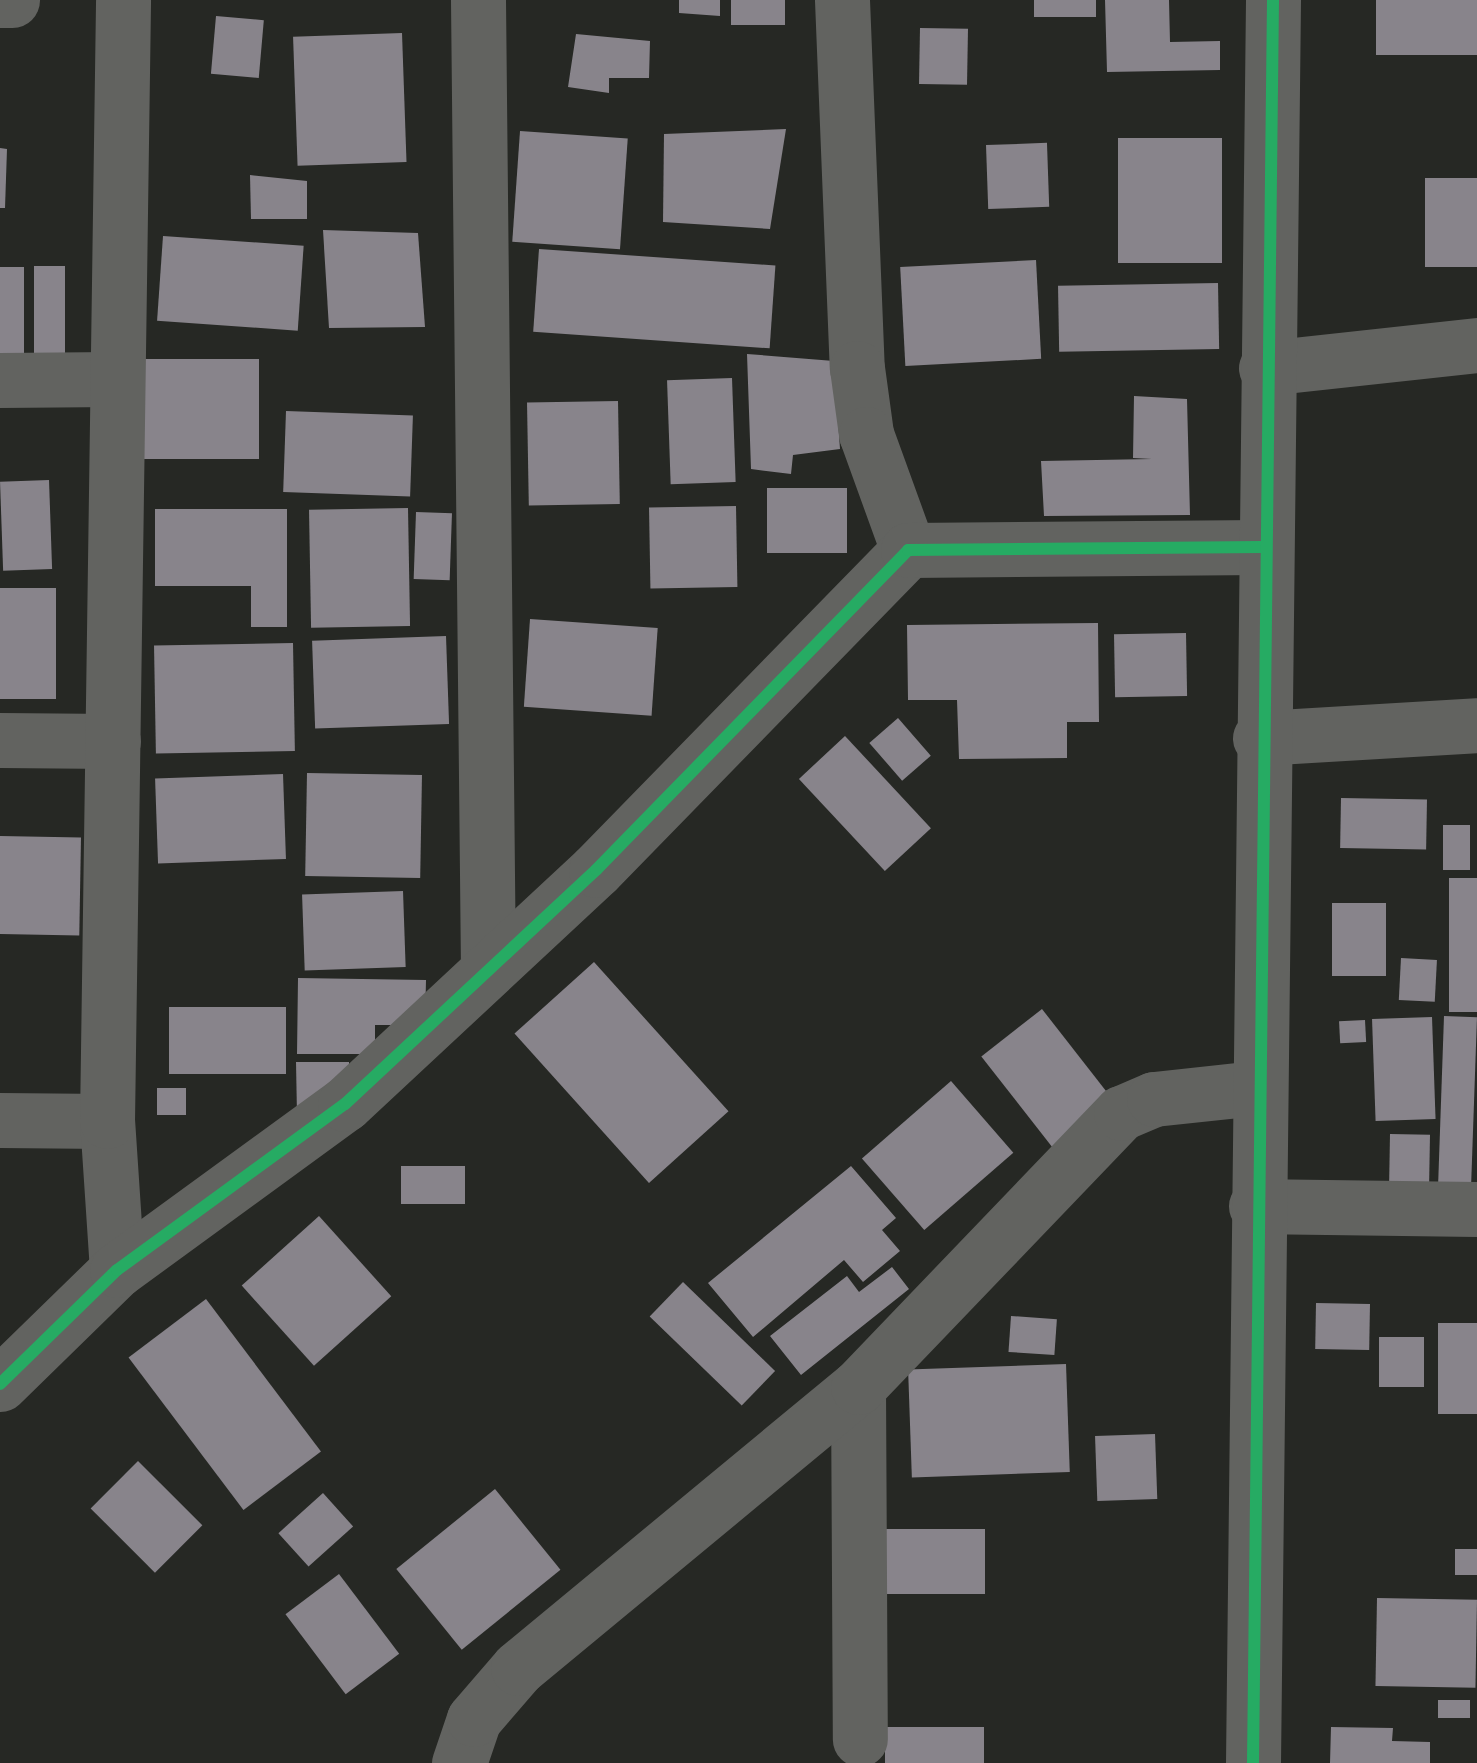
<!DOCTYPE html>
<html>
<head>
<meta charset="utf-8">
<style>
  body { margin:0 }
  #map { position:relative; width:1477px; height:1763px; overflow:hidden; background:#262824; font-family:"Libre Baskerville",serif }
  div>[style] { position:absolute }
  [style*='--x'] { left:calc(var(--x)*1px); top:calc(var(--y)*1px); width:calc(var(--w)*1px); rotate:calc(var(--a)*1deg) }
  .building>* { inset:0; background:#88848b; transform-origin:0 0 }
  .minor>* { height:55px; margin:-27.5px; padding:0 27.5px; transform-origin:27.5px; border-radius:27.5px; background:#626360 }
  .cycleway>* { height:12px; margin:-6px; padding:0 6px; transform-origin:6px; border-radius:6px; background:#26ab63 }
  span { translate:-50% -50%; white-space:nowrap; text-align:center; line-height:1.15; -webkit-text-stroke:10px #262923; paint-order:stroke }
</style>
</head>
<body>
<div id="map">
  <div class="building">
    <i style="clip-path:polygon(679px 0,720px 0,720px 16px,679px 13px)"></i>
    <i style="left:731px;top:0;width:54px;height:25px"></i>
    <i style="left:1034px;top:0;width:62px;height:17px"></i>
    <i style="clip-path:polygon(1105px 0,1169px 0,1170px 42px,1220px 41px,1220px 70px,1107px 72px)"></i>
    <i style="left:1376px;top:0;width:101px;height:55px"></i>
    <i style="left:216px;top:16px;width:48px;height:58px;rotate:5deg"></i>
    <i style="left:920px;top:28px;width:48px;height:56px;rotate:1deg"></i>
    <i style="left:402px;top:33px;width:129px;height:109px;rotate:88deg"></i>
    <i style="clip-path:polygon(576px 34px,650px 41px,649px 78px,609px 78px,609px 93px,568px 87px)"></i>
    <i style="clip-path:polygon(786px 129px,770px 229px,663px 222px,664px 134px)"></i>
    <i style="left:520px;top:131px;width:108px;height:111px;rotate:4deg"></i>
    <i style="left:1222px;top:138px;width:125px;height:104px;rotate:90deg"></i>
    <i style="left:986px;top:145px;width:61px;height:64px;rotate:-2deg"></i>
    <i style="clip-path:polygon(0 148px,7px 149px,5px 208px,0 208px)"></i>
    <i style="clip-path:polygon(250px 175px,307px 181px,307px 219px,251px 219px)"></i>
    <i style="left:1477px;top:178px;width:89px;height:52px;rotate:90deg"></i>
    <i style="clip-path:polygon(323px 230px,418px 233px,425px 327px,329px 328px)"></i>
    <i style="left:163px;top:236px;width:141px;height:85px;rotate:4deg"></i>
    <i style="left:539px;top:249px;width:237px;height:83px;rotate:4deg"></i>
    <i style="left:1036px;top:260px;width:99px;height:136px;rotate:87deg"></i>
    <i style="left:34px;top:266px;width:31px;height:90px"></i>
    <i style="left:0;top:267px;width:24px;height:90px"></i>
    <i style="left:1218px;top:283px;width:66px;height:160px;rotate:89deg"></i>
    <i style="clip-path:polygon(747px 354px,834px 361px,840px 449px,793px 455px,791px 474px,751px 469px)"></i>
    <i style="left:138px;top:359px;width:121px;height:100px"></i>
    <i style="left:732px;top:378px;width:104px;height:65px;rotate:88deg"></i>
    <i style="clip-path:polygon(1134px 396px,1187px 399px,1190px 515px,1044px 516px,1041px 461px,1152px 459px,1133px 458px)"></i>
    <i style="left:618px;top:401px;width:103px;height:91px;rotate:89deg"></i>
    <i style="left:286px;top:411px;width:127px;height:81px;rotate:2deg"></i>
    <i style="left:49px;top:480px;width:89px;height:49px;rotate:88deg"></i>
    <i style="left:767px;top:488px;width:80px;height:65px"></i>
    <i style="left:736px;top:506px;width:81px;height:87px;rotate:89deg"></i>
    <i style="left:408px;top:508px;width:118px;height:99px;rotate:89deg"></i>
    <i style="clip-path:polygon(155px 509px,287px 509px,287px 627px,251px 627px,251px 586px,155px 586px)"></i>
    <i style="left:416px;top:512px;width:36px;height:67px;rotate:2deg"></i>
    <i style="left:56px;top:588px;width:111px;height:56px;rotate:90deg"></i>
    <i style="left:530px;top:619px;width:128px;height:88px;rotate:4deg"></i>
    <i style="clip-path:polygon(1098px 623px,1099px 722px,1067px 722px,1067px 758px,959px 759px,957px 700px,908px 700px,907px 625px)"></i>
    <i style="left:1186px;top:633px;width:63px;height:72px;rotate:89deg"></i>
    <i style="left:446px;top:636px;width:88px;height:134px;rotate:88deg"></i>
    <i style="left:293px;top:643px;width:108px;height:139px;rotate:89deg"></i>
    <i style="left:898px;top:718px;width:50px;height:38px;rotate:49deg"></i>
    <i style="left:845px;top:736px;width:126px;height:63px;rotate:47deg"></i>
    <i style="left:307px;top:773px;width:115px;height:103px;rotate:1deg"></i>
    <i style="left:283px;top:774px;width:85px;height:128px;rotate:88deg"></i>
    <i style="left:1341px;top:798px;width:86px;height:50px;rotate:1deg"></i>
    <i style="left:1443px;top:825px;width:27px;height:45px"></i>
    <i style="left:0;top:836px;width:81px;height:98px;rotate:1deg"></i>
    <i style="left:1477px;top:878px;width:134px;height:28px;rotate:90deg"></i>
    <i style="left:403px;top:891px;width:76px;height:101px;rotate:88deg"></i>
    <i style="left:1332px;top:903px;width:54px;height:73px"></i>
    <i style="left:1401px;top:958px;width:36px;height:42px;rotate:3deg"></i>
    <i style="left:594px;top:962px;width:201px;height:107px;rotate:48deg"></i>
    <i style="clip-path:polygon(298px 978px,426px 980px,425px 1025px,375px 1025px,375px 1054px,297px 1054px)"></i>
    <i style="left:169px;top:1007px;width:117px;height:67px"></i>
    <i style="left:1042px;top:1009px;width:122px;height:77px;rotate:52deg"></i>
    <i style="left:1444px;top:1016px;width:33px;height:170px;rotate:2deg"></i>
    <i style="left:1432px;top:1017px;width:102px;height:60px;rotate:88deg"></i>
    <i style="left:1365px;top:1020px;width:22px;height:26px;rotate:87deg"></i>
    <i style="clip-path:polygon(296px 1062px,349px 1062px,349px 1095px,297px 1115px)"></i>
    <i style="left:951px;top:1081px;width:95px;height:118px;rotate:49deg"></i>
    <i style="left:157px;top:1088px;width:29px;height:27px"></i>
    <i style="left:1390px;top:1134px;width:40px;height:54px;rotate:1deg"></i>
    <i style="left:465px;top:1166px;width:38px;height:64px;rotate:90deg"></i>
    <i style="clip-path:polygon(851px 1166px,896px 1218px,882px 1230px,900px 1251px,863px 1282px,844px 1260px,753px 1337px,708px 1283px)"></i>
    <i style="left:319px;top:1216px;width:108px;height:104px;rotate:48deg"></i>
    <i style="clip-path:polygon(892px 1267px,909px 1289px,801px 1375px,770px 1336px,847px 1276px,859px 1292px)"></i>
    <i style="left:683px;top:1282px;width:128px;height:48px;rotate:44deg"></i>
    <i style="left:206px;top:1299px;width:191px;height:97px;rotate:53deg"></i>
    <i style="left:1316px;top:1303px;width:54px;height:46px;rotate:1deg"></i>
    <i style="left:1011px;top:1316px;width:46px;height:36px;rotate:4deg"></i>
    <i style="left:1438px;top:1323px;width:39px;height:91px"></i>
    <i style="left:1379px;top:1337px;width:45px;height:50px"></i>
    <i style="left:1066px;top:1364px;width:108px;height:158px;rotate:88deg"></i>
    <i style="left:1155px;top:1434px;width:65px;height:60px;rotate:88deg"></i>
    <i style="left:138px;top:1461px;width:91px;height:67px;rotate:45deg"></i>
    <i style="left:495px;top:1489px;width:104px;height:127px;rotate:51deg"></i>
    <i style="left:323px;top:1493px;width:45px;height:60px;rotate:48deg"></i>
    <i style="left:876px;top:1529px;width:109px;height:65px"></i>
    <i style="left:1455px;top:1549px;width:22px;height:26px"></i>
    <i style="left:339px;top:1574px;width:100px;height:67px;rotate:53deg"></i>
    <i style="left:1377px;top:1598px;width:100px;height:88px;rotate:1deg"></i>
    <i style="left:1438px;top:1700px;width:32px;height:18px"></i>
    <i style="left:984px;top:1727px;width:36px;height:99px;rotate:90deg"></i>
    <i style="clip-path:polygon(1331px 1727px,1393px 1728px,1392px 1741px,1430px 1742px,1430px 1763px,1330px 1763px)"></i>
  </div>
  <div class="minor">
    <i style="--x:0;--y:0;--w:12;--a:0"></i>
    <i style="--x:478;--y:0;--w:970;--a:89.41"></i>
    <i style="--x:842;--y:0;--w:368;--a:87.7"></i>
    <i style="--x:857;--y:368;--w:67;--a:82.2"></i>
    <i style="--x:866;--y:434;--w:123;--a:70.1"></i>
    <i style="--x:1266;--y:368;--w:212;--a:-6.2"></i>
    <i style="--x:0;--y:380;--w:114;--a:-0.5"></i>
    <i style="--x:1260;--y:738;--w:217;--a:-3.4"></i>
    <i style="--x:0;--y:740;--w:113;--a:0.5"></i>
    <i style="--x:0;--y:1120;--w:107;--a:0.5"></i>
    <i style="--x:1256;--y:1206;--w:221;--a:0.8"></i>
    <i style="--x:117;--y:1270;--w:149;--a:-93.8"></i>
    <i style="--x:107;--y:1121;--w:1121;--a:-89.18"></i>
    <i style="--x:0;--y:1384;--w:163;--a:-44.3"></i>
    <i style="--x:117;--y:1270;--w:282;--a:-36.1"></i>
    <i style="--x:345;--y:1104;--w:343;--a:-43"></i>
    <i style="--x:596;--y:870;--w:447;--a:-45.7"></i>
    <i style="--x:908;--y:550;--w:354;--a:-0.5"></i>
    <i style="--x:858;--y:1387;--w:352;--a:89.7"></i>
    <i style="--x:459;--y:1763;--w:46;--a:-71.2"></i>
    <i style="--x:474;--y:1719;--w:67;--a:-49.2"></i>
    <i style="--x:518;--y:1668;--w:441;--a:-39.6"></i>
    <i style="--x:858;--y:1387;--w:380;--a:-46.2"></i>
    <i style="--x:1121;--y:1113;--w:36;--a:-23"></i>
    <i style="--x:1154;--y:1099;--w:104;--a:-6.1"></i>
    <i style="--x:1253;--y:1763;--w:1763;--a:-89.35"></i>
  </div>
  <div class="cycleway">
    <i style="--x:0;--y:1384;--w:163;--a:-44.3"></i>
    <i style="--x:117;--y:1270;--w:282;--a:-36.1"></i>
    <i style="--x:345;--y:1104;--w:343;--a:-43"></i>
    <i style="--x:596;--y:870;--w:447;--a:-45.7"></i>
    <i style="--x:908;--y:550;--w:354;--a:-0.5"></i>
    <i style="--x:1253;--y:1763;--w:1763;--a:-89.35"></i>
  </div>
</div>
</body>
</html>
